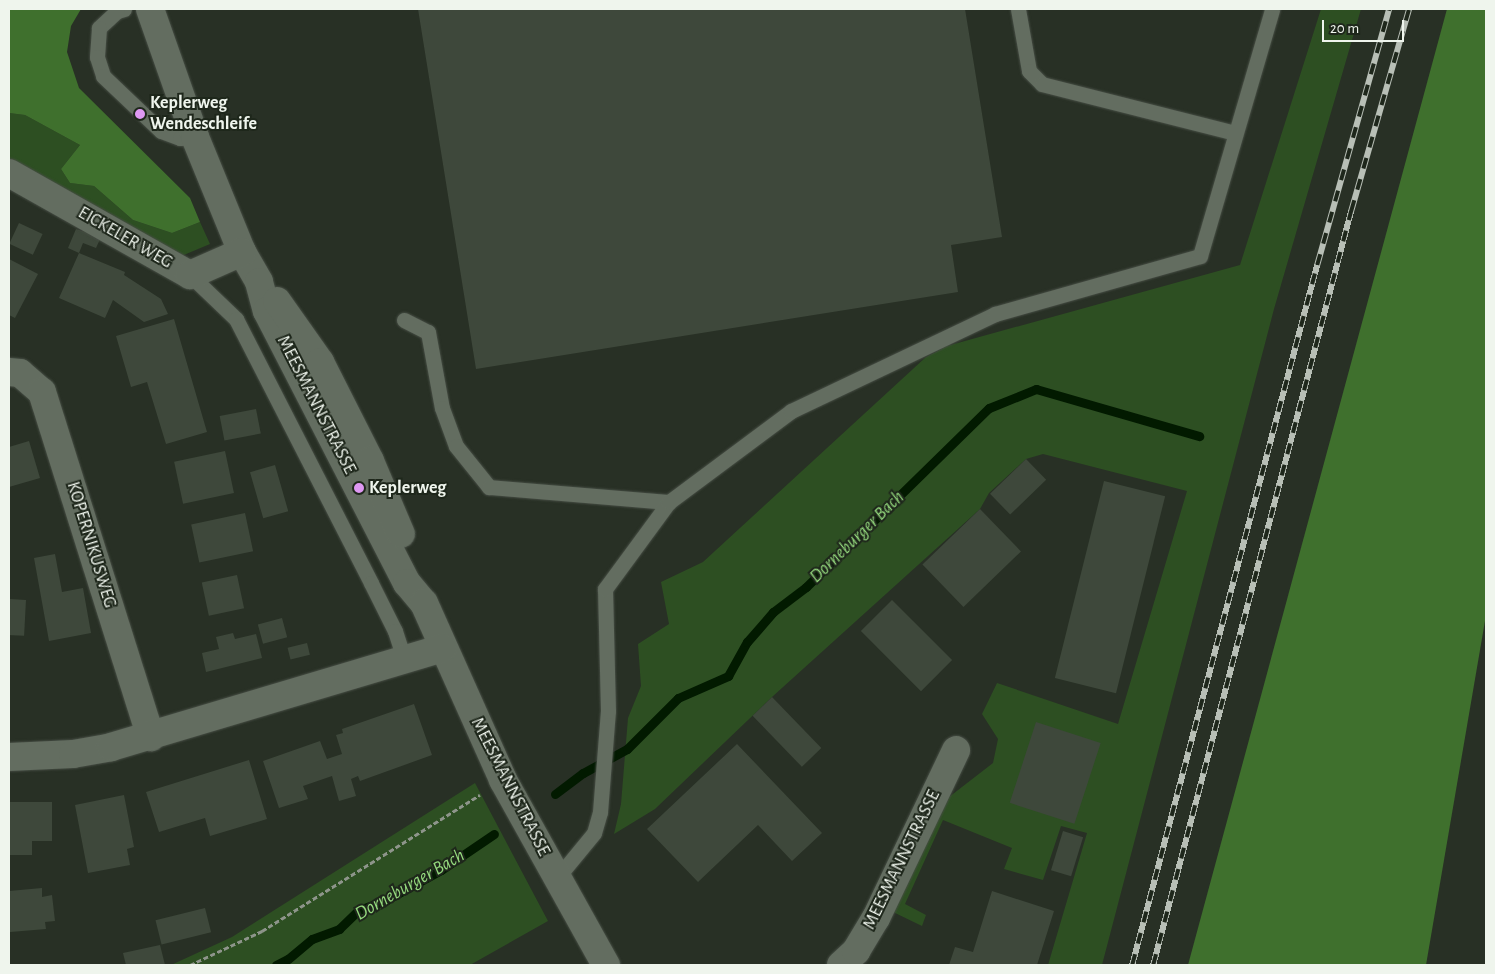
<!DOCTYPE html>
<html>
<head>
<meta charset="utf-8">
<style>
  body { margin:0 }
  #map { position:relative; width:1495px; height:974px; overflow:hidden; background:#283025; font-family:"Alegreya Sans",sans-serif }
  div>[style] { position:absolute }
  [style*='--x'] { left:calc(var(--x)*1px); top:calc(var(--y)*1px); width:calc(var(--w)*1px); rotate:calc(var(--a)*1deg) }
  .green>* { inset:0; background:#2d4f22 }
  .forest>* { inset:0; background:#3f702d }
  .stream>* { height:9px; margin:-4.5px; padding:0 4.5px; transform-origin:4.5px; border-radius:4.5px; background:#021a00 }
  .building>* { inset:0; background:#3e483b; transform-origin:0 0 }
  .path>* { height:3px; margin-top:-1.5px; transform-origin:0; background:repeating-linear-gradient(90deg,#8e958b 0 5px,transparent 0 7.5px) }
  .roads { filter:drop-shadow(0 0 1px #464d44) drop-shadow(0 0 1px #464d44) }
  .service>* { height:15px; margin:-7.5px; padding:0 7.5px; transform-origin:7.5px; border-radius:7.5px; background:#636d60 }
  .minor>* { height:28px; margin:-14px; padding:0 14px; transform-origin:14px; border-radius:14px; background:#636d60 }
  .rail>* { height:5.5px; margin-top:-2.75px; transform-origin:0; background:repeating-linear-gradient(90deg,#1e271b 0 11px,#b8bfb6 0 22px); box-sizing:border-box; border-block:1px solid #b8bfb6 }
  .dots>* { width:14px; height:14px; translate:-50% -50%; box-sizing:border-box; border:2px solid #1e271b; border-radius:50% }
  span { translate:-50% -50%; white-space:nowrap; text-align:center; line-height:1.15; -webkit-text-stroke:4px #1e271b; paint-order:stroke }
  .poi-label { font-size:18px; color:#eff5ed; font-weight:700 }
  .left { translate:0 -50%; text-align:left }
  .street-label { font-size:18px; color:#eff5ed }
  .water-label { font-size:19px; color:#95da7e; font-style:italic }
  .frame { position:absolute; inset:0; border:10px solid #eff5ed; pointer-events:none }
  .scale { position:absolute; left:1322px; top:20px; width:82px; height:22px; box-sizing:border-box; border:2px solid #eff5ed; border-top:0; padding-left:6px; font-size:15px; line-height:18px; white-space:nowrap; color:#eff5ed; -webkit-text-stroke:4px #1e271b; paint-order:stroke }
</style>
</head>
<body>
<div id="map">
  <div class="green">
    <i style="clip-path:polygon(1321px 9px,1361px 9px,1274px 309px,1102px 965px,1048px 965px,1087px 833px,1061px 826px,1043px 880px,1004px 869px,1012px 848px,943px 820px,905px 904px,926px 915px,922px 926px,893px 912px,940px 804px,993px 763px,998px 739px,982px 714px,997px 683px,1118px 724px,1187px 491px,1043px 454px,1026px 459px,989px 493px,980px 509px,772px 697px,655px 809px,614px 834px,621px 804px,628px 718px,641px 686px,638px 644px,669px 624px,661px 582px,703px 562px,926px 357px,947px 346px,1240px 265px)"></i>
    <i style="clip-path:polygon(9px 113px,25px 115px,80px 145px,61px 169px,70px 183px,94px 186px,133px 220px,172px 233px,200px 222px,210px 244px,179px 257px,9px 161px)"></i>
    <i style="clip-path:polygon(475px 783px,548px 921px,470px 965px,171px 965px,232px 937px)"></i>
  </div>
  <div class="forest">
    <i style="clip-path:polygon(9px 9px,81px 9px,71px 26px,67px 52px,79px 88px,190px 198px,200px 222px,172px 233px,133px 220px,94px 186px,70px 183px,61px 169px,80px 145px,25px 115px,9px 113px)"></i>
    <i style="clip-path:polygon(1447px 9px,1486px 9px,1486px 615px,1426px 965px,1188px 965px)"></i>
  </div>
  <div class="stream">
    <i style="--x:555;--y:794;--w:35;--a:-37"></i>
    <i style="--x:583;--y:773;--w:50;--a:-28.6"></i>
    <i style="--x:627;--y:749;--w:72;--a:-45"></i>
    <i style="--x:678;--y:698;--w:55;--a:-23.7"></i>
    <i style="--x:728;--y:676;--w:39;--a:-61"></i>
    <i style="--x:747;--y:642;--w:40;--a:-49"></i>
    <i style="--x:773;--y:612;--w:41;--a:-37.1"></i>
    <i style="--x:806;--y:587;--w:256;--a:-44.4"></i>
    <i style="--x:989;--y:408;--w:51;--a:-22"></i>
    <i style="--x:1036;--y:389;--w:170;--a:16.1"></i>
    <i style="--x:276;--y:965;--w:13;--a:-27"></i>
    <i style="--x:288;--y:959;--w:31;--a:-40"></i>
    <i style="--x:312;--y:939;--w:29;--a:-20"></i>
    <i style="--x:339;--y:929;--w:28;--a:-44"></i>
    <i style="--x:359;--y:910;--w:29;--a:-20"></i>
    <i style="--x:386;--y:900;--w:63;--a:-28.6"></i>
    <i style="--x:441;--y:870;--w:64;--a:-34.2"></i>
  </div>
  <div class="building">
    <i style="clip-path:polygon(418px 9px,965px 9px,1002px 237px,951px 245px,958px 292px,476px 369px)"></i>
    <i style="left:19px;top:223px;width:26px;height:23px;rotate:25deg"></i>
    <i style="clip-path:polygon(76px 229px,101px 237px,96px 248px,83px 243px,79px 253px,68px 248px)"></i>
    <i style="clip-path:polygon(79px 253px,125px 272px,124px 275px,161px 299px,168px 314px,144px 322px,113px 300px,105px 318px,59px 298px)"></i>
    <i style="clip-path:polygon(9px 259px,38px 274px,15px 318px,9px 315px)"></i>
    <i style="clip-path:polygon(174px 319px,207px 432px,166px 444px,147px 382px,131px 387px,116px 336px)"></i>
    <i style="left:256px;top:409px;width:25px;height:37px;rotate:79deg"></i>
    <i style="clip-path:polygon(29px 441px,40px 478px,9px 487px,9px 447px)"></i>
    <i style="left:225px;top:451px;width:43px;height:52px;rotate:78deg"></i>
    <i style="left:1026px;top:459px;width:29px;height:50px;rotate:46deg"></i>
    <i style="left:275px;top:465px;width:48px;height:26px;rotate:74deg"></i>
    <i style="left:1104px;top:481px;width:63px;height:203px;rotate:14deg"></i>
    <i style="left:980px;top:509px;width:59px;height:80px;rotate:46deg"></i>
    <i style="left:245px;top:513px;width:39px;height:55px;rotate:78deg"></i>
    <i style="clip-path:polygon(55px 554px,62px 592px,83px 588px,91px 633px,49px 641px,34px 558px)"></i>
    <i style="left:237px;top:575px;width:34px;height:36px;rotate:78deg"></i>
    <i style="left:9px;top:599px;width:17px;height:36px;rotate:3deg"></i>
    <i style="left:892px;top:600px;width:85px;height:44px;rotate:45deg"></i>
    <i style="left:282px;top:618px;width:20px;height:25px;rotate:75deg"></i>
    <i style="clip-path:polygon(233px 633px,235px 639px,256px 634px,262px 658px,206px 672px,202px 653px,219px 649px,216px 637px)"></i>
    <i style="left:307px;top:643px;width:12px;height:20px;rotate:76deg"></i>
    <i style="left:772px;top:697px;width:71px;height:27px;rotate:46deg"></i>
    <i style="clip-path:polygon(414px 704px,432px 755px,360px 781px,358px 776px,351px 779px,356px 796px,339px 801px,332px 776px,303px 786px,308px 799px,279px 808px,263px 761px,320px 741px,327px 759px,342px 754px,336px 735px,343px 733px,342px 729px)"></i>
    <i style="left:1036px;top:722px;width:68px;height:85px;rotate:18deg"></i>
    <i style="clip-path:polygon(737px 744px,822px 833px,792px 861px,758px 825px,698px 882px,647px 829px)"></i>
    <i style="clip-path:polygon(249px 760px,267px 819px,210px 836px,205px 818px,159px 832px,146px 792px)"></i>
    <i style="clip-path:polygon(124px 795px,134px 847px,127px 849px,130px 865px,88px 873px,75px 805px)"></i>
    <i style="clip-path:polygon(9px 802px,52px 802px,52px 841px,32px 841px,32px 855px,9px 855px)"></i>
    <i style="left:1063px;top:831px;width:21px;height:41px;rotate:17deg"></i>
    <i style="clip-path:polygon(42px 888px,42px 897px,52px 895px,55px 921px,45px 922px,46px 929px,10px 932px,9px 891px)"></i>
    <i style="clip-path:polygon(992px 891px,1054px 911px,1037px 965px,949px 965px,955px 947px,973px 952px)"></i>
    <i style="left:205px;top:908px;width:25px;height:51px;rotate:76deg"></i>
    <i style="clip-path:polygon(160px 945px,165px 965px,126px 965px,123px 953px)"></i>
  </div>
  <div class="path">
    <i style="--x:190;--y:965;--w:80;--a:-25.3"></i>
    <i style="--x:262;--y:931;--w:257;--a:-32"></i>
  </div>
  <div class="roads">
    <div class="service">
      <i style="--x:124;--y:9;--w:7;--a:164"></i>
      <i style="--x:117;--y:11;--w:25;--a:137"></i>
      <i style="--x:99;--y:28;--w:29;--a:94"></i>
      <i style="--x:97;--y:57;--w:20;--a:72"></i>
      <i style="--x:103;--y:76;--w:80;--a:43.5"></i>
      <i style="--x:161;--y:131;--w:20;--a:20"></i>
      <i style="--x:180;--y:138;--w:15;--a:-4"></i>
      <i style="--x:1018;--y:9;--w:63;--a:79.9"></i>
      <i style="--x:1029;--y:71;--w:18;--a:45"></i>
      <i style="--x:1042;--y:84;--w:199;--a:14.2"></i>
      <i style="--x:190;--y:275;--w:64;--a:43.7"></i>
      <i style="--x:236;--y:319;--w:297;--a:62.9"></i>
      <i style="--x:371;--y:583;--w:54;--a:63.4"></i>
      <i style="--x:395;--y:631;--w:32;--a:72"></i>
      <i style="--x:404;--y:320;--w:27;--a:27"></i>
      <i style="--x:428;--y:332;--w:77;--a:79.6"></i>
      <i style="--x:442;--y:408;--w:40;--a:69.8"></i>
      <i style="--x:456;--y:446;--w:53;--a:51.2"></i>
      <i style="--x:489;--y:487;--w:181;--a:4.8"></i>
      <i style="--x:557;--y:878;--w:58;--a:-50.6"></i>
      <i style="--x:594;--y:833;--w:22;--a:-74"></i>
      <i style="--x:600;--y:812;--w:101;--a:-85.5"></i>
      <i style="--x:608;--y:711;--w:122;--a:-91.4"></i>
      <i style="--x:605;--y:589;--w:108;--a:-53.7"></i>
      <i style="--x:669;--y:502;--w:152;--a:-36.7"></i>
      <i style="--x:791;--y:411;--w:226;--a:-25.4"></i>
      <i style="--x:995;--y:314;--w:213;--a:-15.8"></i>
      <i style="--x:1200;--y:256;--w:257;--a:-73.7"></i>
    </div>
    <div class="minor">
      <i style="--x:150;--y:9;--w:136;--a:70.6"></i>
      <i style="--x:195;--y:137;--w:124;--a:67.8"></i>
      <i style="--x:242;--y:252;--w:34;--a:60"></i>
      <i style="--x:259;--y:282;--w:30;--a:75"></i>
      <i style="--x:267;--y:311;--w:306;--a:62.8"></i>
      <i style="--x:407;--y:583;--w:26;--a:50"></i>
      <i style="--x:424;--y:603;--w:194;--a:65.9"></i>
      <i style="--x:503;--y:780;--w:212;--a:60.9"></i>
      <i style="--x:9;--y:173;--w:208;--a:29.4"></i>
      <i style="--x:190;--y:275;--w:57;--a:-23.9"></i>
      <i style="--x:277;--y:301;--w:75;--a:54.8"></i>
      <i style="--x:320;--y:362;--w:111;--a:63.2"></i>
      <i style="--x:370;--y:461;--w:79;--a:67"></i>
      <i style="--x:9;--y:372;--w:11;--a:5"></i>
      <i style="--x:20;--y:373;--w:29;--a:41"></i>
      <i style="--x:42;--y:392;--w:362;--a:72.5"></i>
      <i style="--x:9;--y:757;--w:64;--a:-2.7"></i>
      <i style="--x:73;--y:754;--w:39;--a:-10"></i>
      <i style="--x:111;--y:747;--w:346;--a:-16.6"></i>
      <i style="--x:841;--y:965;--w:21;--a:-43"></i>
      <i style="--x:856;--y:951;--w:39;--a:-59"></i>
      <i style="--x:876;--y:918;--w:186;--a:-64.5"></i>
    </div>
  </div>
  <div class="rail">
    <i style="--x:1132;--y:965;--w:724;--a:-75.2"></i>
    <i style="--x:1317;--y:265;--w:266;--a:-74.3"></i>
    <i style="--x:1153;--y:965;--w:780;--a:-75.29"></i>
    <i style="--x:1351;--y:211;--w:210;--a:-74"></i>
  </div>
  <div class="dots">
    <i style="left:140px;top:114px;background:#de98f2"></i>
    <i style="left:359px;top:488px;background:#de98f2"></i>
  </div>
  <div class="poi-label">
    <span class="left" style="left:150px;top:114px">Keplerweg<br>Wendeschleife</span>
    <span class="left" style="left:369px;top:488px">Keplerweg</span>
  </div>
  <div class="street-label">
    <span style="left:125px;top:238px;rotate:30deg">EICKELER WEG</span>
    <span style="left:316px;top:405px;rotate:63deg">MEESMANNSTRASSE</span>
    <span style="left:91px;top:545px;rotate:73deg">KOPERNIKUSWEG</span>
    <span style="left:510px;top:787px;rotate:63deg">MEESMANNSTRASSE</span>
    <span style="left:902px;top:860px;rotate:-64deg">MEESMANNSTRASSE</span>
  </div>
  <div class="water-label">
    <span style="left:857px;top:537px;rotate:-44deg">Dorneburger Bach</span>
    <span style="left:410px;top:885px;rotate:-30deg">Dorneburger Bach</span>
  </div>
  <div class="frame"></div>
  <div class="scale">20 m</div>
</div>
</body>
</html>
